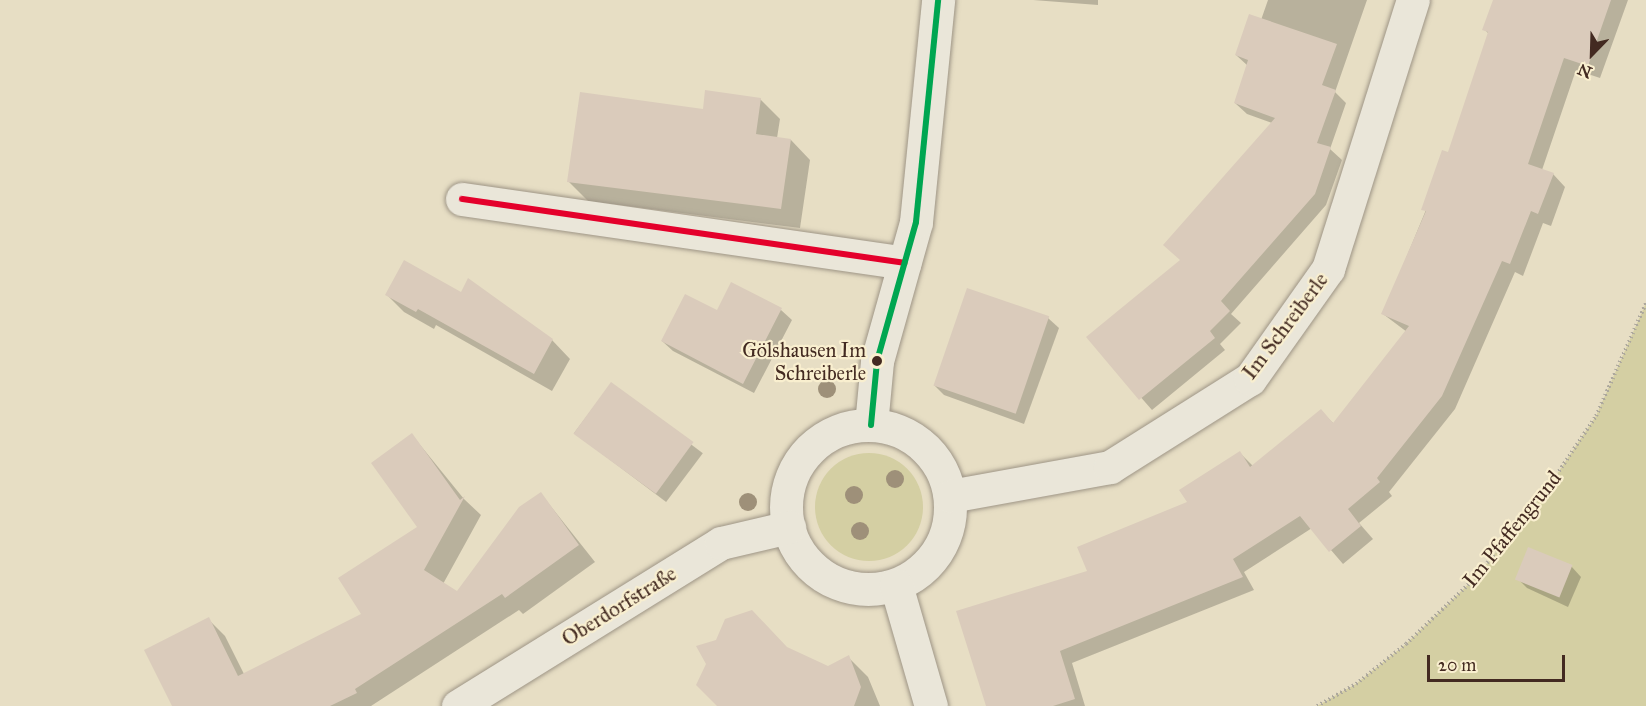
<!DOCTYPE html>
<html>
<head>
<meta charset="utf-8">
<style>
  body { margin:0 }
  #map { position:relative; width:1646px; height:706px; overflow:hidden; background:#e7dec4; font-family:"IM FELL Great Primer",serif }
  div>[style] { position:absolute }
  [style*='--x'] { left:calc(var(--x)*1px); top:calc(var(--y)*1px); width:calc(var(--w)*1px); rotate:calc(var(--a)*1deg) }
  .green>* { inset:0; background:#d4cfa3 }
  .round { border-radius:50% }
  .shadow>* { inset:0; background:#0003; transform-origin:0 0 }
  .building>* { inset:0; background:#dacbbb; transform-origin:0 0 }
  .path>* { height:4px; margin-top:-2px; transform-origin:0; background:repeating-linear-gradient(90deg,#ada89d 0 1.5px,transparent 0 4.5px) }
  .roads { filter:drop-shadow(0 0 2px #9e9586) drop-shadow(0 0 2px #9e9586) }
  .minor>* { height:33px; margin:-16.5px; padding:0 16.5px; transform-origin:16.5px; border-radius:16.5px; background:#eae6d9 }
  .minor>.ring { margin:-16.5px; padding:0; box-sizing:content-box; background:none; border:33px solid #eae6d9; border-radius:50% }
  .bus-1>* { height:6px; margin:-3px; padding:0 3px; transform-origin:3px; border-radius:3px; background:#e4002b }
  .bus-2>* { height:6px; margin:-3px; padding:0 3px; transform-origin:3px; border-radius:3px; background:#00a651 }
  .trees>* { width:18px; height:18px; margin:-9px; border-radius:50%; background:#9e9079 }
  .dots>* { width:16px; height:16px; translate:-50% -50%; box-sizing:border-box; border:3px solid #f9efcf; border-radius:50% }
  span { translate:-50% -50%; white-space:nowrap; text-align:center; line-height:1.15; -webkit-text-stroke:4.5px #f9efcf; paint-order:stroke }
  .bus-label { font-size:20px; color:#432a21 }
  .right { translate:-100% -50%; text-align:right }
  .street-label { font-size:21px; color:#432a21 }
  .north { position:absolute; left:1562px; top:24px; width:60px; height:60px; -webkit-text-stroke:4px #f9efcf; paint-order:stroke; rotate:203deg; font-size:16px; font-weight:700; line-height:24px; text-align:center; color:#432a21 }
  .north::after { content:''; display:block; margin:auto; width:21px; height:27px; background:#432a21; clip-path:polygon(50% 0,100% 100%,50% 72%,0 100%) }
  .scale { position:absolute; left:1427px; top:655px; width:138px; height:27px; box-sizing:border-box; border:3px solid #432a21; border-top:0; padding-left:8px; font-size:18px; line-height:21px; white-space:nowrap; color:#432a21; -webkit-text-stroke:4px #f9efcf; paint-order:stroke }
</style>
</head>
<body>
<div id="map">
  <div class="green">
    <i style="clip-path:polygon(1646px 303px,1646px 706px,1317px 706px,1356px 684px,1406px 644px,1476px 577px,1549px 486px,1596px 416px)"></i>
    <i class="round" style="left:815px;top:453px;width:108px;height:108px"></i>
  </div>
  <div class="shadow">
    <i style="clip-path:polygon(1033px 0,1098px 0,1098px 5px)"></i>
    <i style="clip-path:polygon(1268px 0,1367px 0,1335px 92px,1346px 103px,1330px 149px,1342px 160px,1326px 205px,1231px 314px,1241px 323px,1220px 344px,1225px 350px,1152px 410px,1088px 337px,1181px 261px,1272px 123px,1247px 114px,1235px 103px,1248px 66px,1236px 55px,1261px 20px)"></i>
    <i style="clip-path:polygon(1494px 0,1628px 0,1600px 78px,1576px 70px,1542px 170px,1553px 174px,1565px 187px,1551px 226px,1543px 223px,1523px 276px,1515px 272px,1455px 409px,1389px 492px,1392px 496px,1359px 523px,1373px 539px,1343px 564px,1312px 528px,1244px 572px,1254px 590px,1072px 663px,1085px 706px,987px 706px,1089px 572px,1189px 503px,1240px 453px,1253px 466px,1321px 411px,1334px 424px,1407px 332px,1383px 314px,1449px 154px,1489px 34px,1484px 29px)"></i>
    <i style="clip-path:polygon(760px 99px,780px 119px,777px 138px,791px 140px,810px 160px,800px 228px,588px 201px,569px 182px,704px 111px)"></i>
    <i style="clip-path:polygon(732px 284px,781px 310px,792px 320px,754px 393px,673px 351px,662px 341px,717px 312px)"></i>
    <i style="clip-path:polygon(386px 294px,552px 340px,570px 359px,552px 391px,436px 325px,434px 329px,404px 312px)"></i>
    <i style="clip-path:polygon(1048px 318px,1059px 328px,1024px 424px,944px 395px,934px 385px)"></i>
    <i style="left:611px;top:384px;width:115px;height:61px;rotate:37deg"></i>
    <i style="clip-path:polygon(412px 435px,464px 499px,481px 515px,443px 584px,458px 593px,541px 494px,595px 562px,523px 614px,519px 610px,371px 706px,174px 706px,208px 619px,225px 636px,244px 674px,363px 615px,419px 528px)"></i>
    <i style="clip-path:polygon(1571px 566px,1581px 577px,1568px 607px,1527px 588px,1517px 578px)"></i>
    <i style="clip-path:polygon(787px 649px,828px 668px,848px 657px,868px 677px,880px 706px,719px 706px)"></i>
  </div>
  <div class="building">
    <i style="clip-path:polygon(1493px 0,1611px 0,1588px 66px,1564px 58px,1528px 164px,1554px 173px,1538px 214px,1531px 211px,1510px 264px,1502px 261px,1442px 396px,1377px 478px,1380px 482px,1348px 509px,1361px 526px,1329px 552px,1300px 516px,1233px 559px,1243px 577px,1060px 651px,1075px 699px,1053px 706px,986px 706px,956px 611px,1087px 571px,1077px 547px,1187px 502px,1179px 490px,1240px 451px,1250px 467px,1321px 409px,1333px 423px,1409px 326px,1381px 314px,1426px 211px,1421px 210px,1442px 150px,1448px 152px,1488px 32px,1482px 30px)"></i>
    <i style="clip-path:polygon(1249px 14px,1337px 44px,1322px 85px,1336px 90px,1317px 143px,1331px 147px,1315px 194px,1221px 301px,1230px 311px,1210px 331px,1215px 338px,1139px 400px,1086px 337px,1180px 260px,1163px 245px,1275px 118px,1234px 103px,1248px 60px,1235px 55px)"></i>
    <i style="clip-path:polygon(705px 90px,761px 98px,756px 134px,791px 139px,781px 209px,567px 182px,580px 92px,703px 109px)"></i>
    <i style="clip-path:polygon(404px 260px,461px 292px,468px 278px,553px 339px,534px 374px,418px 309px,416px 312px,385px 295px)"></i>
    <i style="clip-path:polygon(731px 282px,782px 308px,743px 384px,661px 341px,685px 294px,717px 310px)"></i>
    <i style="left:967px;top:288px;width:87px;height:103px;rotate:19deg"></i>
    <i style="left:611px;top:382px;width:102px;height:64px;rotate:36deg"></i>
    <i style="clip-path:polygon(412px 433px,460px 500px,465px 496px,424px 570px,457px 591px,519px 507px,541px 492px,579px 545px,505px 598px,502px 594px,355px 689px,357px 693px,330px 706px,172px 706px,144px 650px,209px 617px,238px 676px,361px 614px,338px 578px,417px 527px,371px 463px)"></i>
    <i style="left:1528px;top:547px;width:48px;height:35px;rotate:22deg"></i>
    <i style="clip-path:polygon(752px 610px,787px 647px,828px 666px,849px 655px,861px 687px,854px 706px,717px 706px,696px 685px,706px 664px,696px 646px,716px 640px,725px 619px)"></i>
  </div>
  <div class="path">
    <i style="--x:1317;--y:706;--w:45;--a:-29.4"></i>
    <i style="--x:1356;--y:684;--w:64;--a:-38.7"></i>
    <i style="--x:1406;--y:644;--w:97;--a:-43.7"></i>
    <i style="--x:1476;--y:577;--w:117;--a:-51.3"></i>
    <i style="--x:1549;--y:486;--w:84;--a:-56.1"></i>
    <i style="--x:1596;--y:416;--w:124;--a:-66.1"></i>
  </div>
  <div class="roads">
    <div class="minor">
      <i style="--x:462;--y:199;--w:447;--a:8.2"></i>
      <i style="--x:871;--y:425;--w:64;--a:-84.6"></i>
      <i style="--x:877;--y:361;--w:144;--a:-74.3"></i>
      <i style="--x:916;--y:222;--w:223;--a:-84.3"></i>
      <i class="ring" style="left:786px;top:425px;width:131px;height:131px"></i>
      <i style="--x:950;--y:496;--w:163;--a:-10.3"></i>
      <i style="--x:1110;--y:467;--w:165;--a:-32.2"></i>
      <i style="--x:1250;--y:379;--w:135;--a:-54.7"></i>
      <i style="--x:1328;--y:269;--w:282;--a:-72.5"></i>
      <i style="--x:896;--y:585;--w:126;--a:73.9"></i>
      <i style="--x:458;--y:706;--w:309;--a:-31.8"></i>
      <i style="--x:721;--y:543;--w:70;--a:-13.2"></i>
    </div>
  </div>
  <div class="bus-1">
    <i style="--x:462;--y:199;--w:447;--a:8.2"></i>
  </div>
  <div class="bus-2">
    <i style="--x:871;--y:425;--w:64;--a:-84.6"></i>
    <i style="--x:877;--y:361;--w:144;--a:-74.3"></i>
    <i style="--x:916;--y:222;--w:223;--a:-84.3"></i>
  </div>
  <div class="trees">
    <i style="left:827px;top:389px"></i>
    <i style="left:895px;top:479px"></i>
    <i style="left:854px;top:495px"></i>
    <i style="left:748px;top:502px"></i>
    <i style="left:860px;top:531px"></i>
  </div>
  <div class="dots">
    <i style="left:877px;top:361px;background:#432a21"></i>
  </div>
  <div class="bus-label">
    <span class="right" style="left:866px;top:362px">Gölshausen Im<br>Schreiberle</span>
  </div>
  <div class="street-label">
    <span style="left:1285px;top:326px;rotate:-53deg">Im Schreiberle</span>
    <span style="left:1512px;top:529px;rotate:-51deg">Im Pfaffengrund</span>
    <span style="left:619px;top:606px;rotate:-32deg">Oberdorfstraße</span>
  </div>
  <div class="north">N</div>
  <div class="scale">20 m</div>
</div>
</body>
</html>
